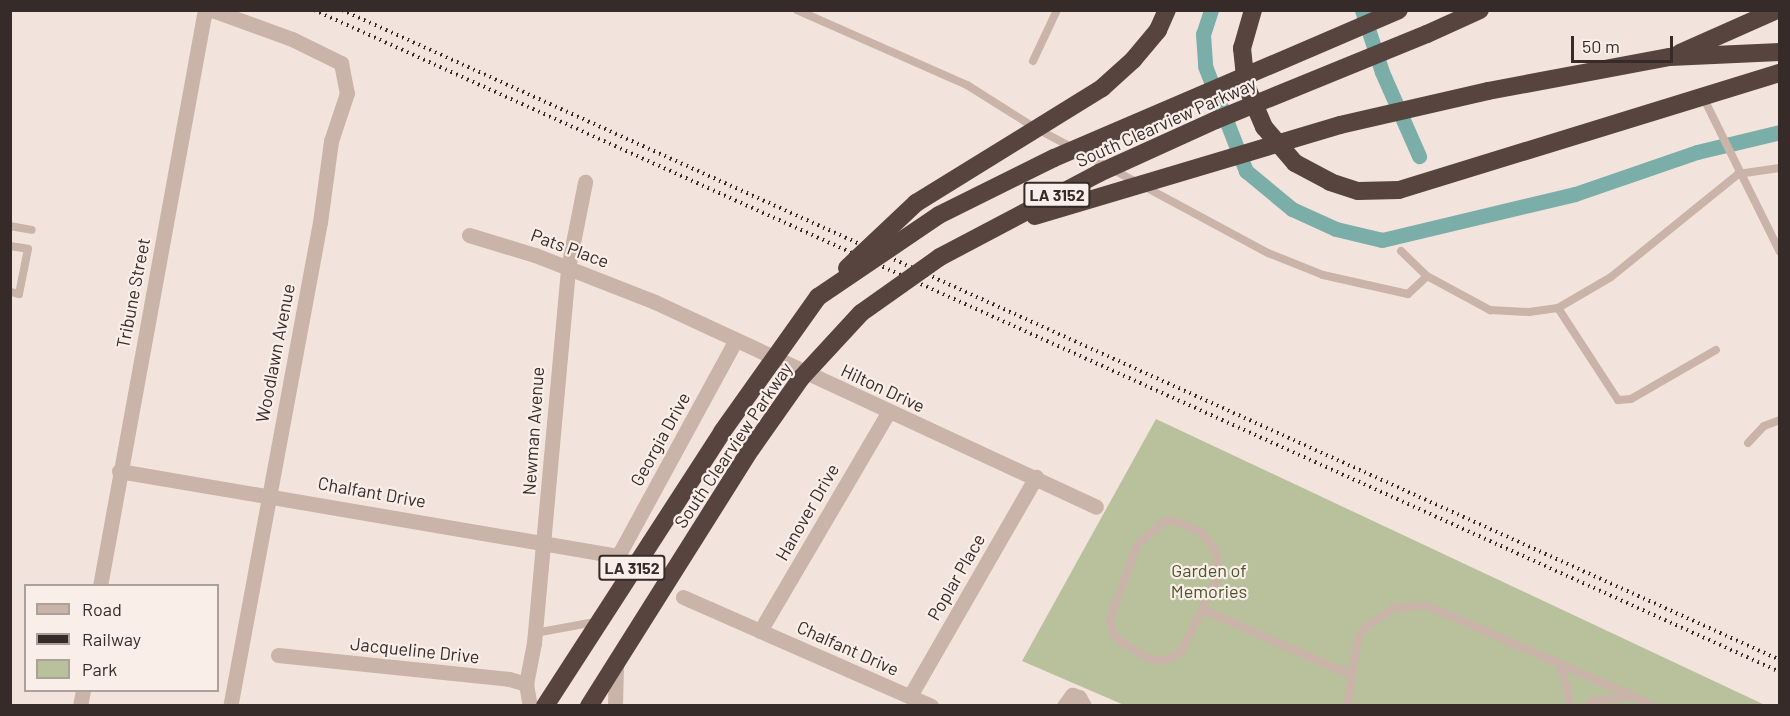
<!DOCTYPE html>
<html>
<head>
<meta charset="utf-8">
<style>
  body { margin:0 }
  #map { position:relative; width:1790px; height:716px; overflow:hidden; background:#f2e4dc; font-family:Barlow,sans-serif }
  div>[style] { position:absolute }
  [style*='--x'] { left:calc(var(--x)*1px); top:calc(var(--y)*1px); width:calc(var(--w)*1px); rotate:calc(var(--a)*1deg) }
  .green>* { inset:0; background:#b9c09c }
  .stream>* { height:4px; margin:-2px; padding:0 2px; transform-origin:2px; border-radius:2px; background:#7caea9 }
  .canal>* { height:15px; margin:-7.5px; padding:0 7.5px; transform-origin:7.5px; border-radius:7.5px; background:#7caea9 }
  .lane>* { height:8px; margin:-4px; padding:0 4px; transform-origin:4px; border-radius:4px; background:#cab3a8 }
  .street>* { height:15px; margin:-7.5px; padding:0 7.5px; transform-origin:7.5px; border-radius:7.5px; background:#cab3a8 }
  .highway>* { height:18px; margin:-9px; padding:0 9px; transform-origin:9px; border-radius:9px; background:#57443f }
  .rail>* { height:4px; margin-top:-2px; transform-origin:0; background:repeating-linear-gradient(90deg,#362b28 0 1.5px,transparent 0 6px) }
  .highway-bridge>* { height:18px; margin:-9px; padding:0 9px; transform-origin:9px; border-radius:9px; background:#57443f }
  span { translate:-50% -50%; white-space:nowrap; text-align:center; line-height:1.15; -webkit-text-stroke:4.5px #f9efe8; paint-order:stroke }
  .shield-label span { padding:2px 4px; background:#f9efe8; border:2px solid; border-radius:4px; -webkit-text-stroke-width:0 }
  .shield-label { font-size:16px; color:#362b28; font-weight:700 }
  .street-label { font-size:18px; color:#362b28 }
  .park-label { font-size:18px; color:#4b542c }
  .frame { position:absolute; inset:0; border:12px solid #362b28; pointer-events:none }
  .legend { position:absolute; left:24px; top:584px; width:195px; height:108px; box-sizing:border-box; background:#f9efe8; border:2px solid #aba19b; margin:0; padding:8px 10px; list-style:none; font-size:18px; color:#362b28 }
  .legend li { display:flex; align-items:center; gap:12px; height:30px }
  .legend b { width:30px; border:2px solid #aba19b }
  .scale { position:absolute; left:1571px; top:36px; width:102px; height:27px; box-sizing:border-box; border:3px solid #362b28; border-top:0; padding-left:8px; font-size:18px; line-height:21px; white-space:nowrap; color:#362b28; -webkit-text-stroke:4px #f9efe8; paint-order:stroke }
</style>
</head>
<body>
<div id="map">
  <div class="green">
    <i style="clip-path:polygon(1156px 419px,1765px 705px,1124px 705px,1022px 661px)"></i>
  </div>
  <div class="stream">
    <i style="--x:1387;--y:81;--w:3;--a:-18"></i>
    <i style="--x:1390;--y:86;--w:3;--a:0"></i>
  </div>
  <div class="canal">
    <i style="--x:1211;--y:10;--w:25;--a:108"></i>
    <i style="--x:1203;--y:34;--w:32;--a:86"></i>
    <i style="--x:1205;--y:66;--w:113;--a:68.7"></i>
    <i style="--x:1246;--y:171;--w:60;--a:39.6"></i>
    <i style="--x:1292;--y:209;--w:48;--a:24.4"></i>
    <i style="--x:1336;--y:229;--w:47;--a:13.4"></i>
    <i style="--x:1382;--y:240;--w:198;--a:-13.4"></i>
    <i style="--x:1575;--y:194;--w:129;--a:-19"></i>
    <i style="--x:1697;--y:152;--w:85;--a:-13.5"></i>
    <i style="--x:1362;--y:10;--w:65;--a:72.1"></i>
    <i style="--x:1382;--y:72;--w:92;--a:66.2"></i>
  </div>
  <div class="lane">
    <i style="--x:797;--y:10;--w:186;--a:23.8"></i>
    <i style="--x:967;--y:85;--w:77;--a:32.2"></i>
    <i style="--x:1032;--y:126;--w:268;--a:28.3"></i>
    <i style="--x:1268;--y:253;--w:59;--a:21.8"></i>
    <i style="--x:1323;--y:275;--w:87;--a:12.6"></i>
    <i style="--x:1408;--y:294;--w:26;--a:-43"></i>
    <i style="--x:1033;--y:61;--w:56;--a:-64.8"></i>
    <i style="--x:1703;--y:97;--w:173;--a:63.6"></i>
    <i style="--x:10;--y:226;--w:22;--a:10"></i>
    <i style="--x:10;--y:246;--w:18;--a:9"></i>
    <i style="--x:28;--y:249;--w:46;--a:101.3"></i>
    <i style="--x:19;--y:294;--w:9;--a:-167"></i>
    <i style="--x:1401;--y:251;--w:36;--a:44"></i>
    <i style="--x:1427;--y:276;--w:72;--a:28.4"></i>
    <i style="--x:1490;--y:310;--w:39;--a:3"></i>
    <i style="--x:1529;--y:312;--w:29;--a:-8"></i>
    <i style="--x:1558;--y:308;--w:110;--a:56.9"></i>
    <i style="--x:1618;--y:400;--w:13;--a:-4"></i>
    <i style="--x:1631;--y:399;--w:98;--a:-30"></i>
    <i style="--x:1558;--y:308;--w:61;--a:-30.3"></i>
    <i style="--x:1611;--y:277;--w:164;--a:-39"></i>
    <i style="--x:1738;--y:174;--w:42;--a:-8.1"></i>
    <i style="--x:1748;--y:443;--w:23;--a:-47"></i>
    <i style="--x:1764;--y:426;--w:17;--a:-21"></i>
    <i style="--x:1165;--y:521;--w:9;--a:0"></i>
    <i style="--x:1174;--y:521;--w:30;--a:23"></i>
    <i style="--x:1202;--y:533;--w:23;--a:52"></i>
    <i style="--x:1216;--y:551;--w:24;--a:83"></i>
    <i style="--x:1219;--y:575;--w:86;--a:116.3"></i>
    <i style="--x:1181;--y:652;--w:14;--a:150"></i>
    <i style="--x:1169;--y:659;--w:17;--a:177"></i>
    <i style="--x:1152;--y:660;--w:36;--a:-150"></i>
    <i style="--x:1121;--y:642;--w:12;--a:-132"></i>
    <i style="--x:1113;--y:633;--w:14;--a:-102"></i>
    <i style="--x:1110;--y:619;--w:79;--a:-70"></i>
    <i style="--x:1137;--y:545;--w:37;--a:-41"></i>
    <i style="--x:1204;--y:610;--w:161;--a:23.9"></i>
    <i style="--x:535;--y:633;--w:61;--a:-10.4"></i>
    <i style="--x:1560;--y:663;--w:44;--a:75.7"></i>
    <i style="--x:1347;--y:706;--w:69;--a:-80.8"></i>
    <i style="--x:1358;--y:638;--w:12;--a:-55"></i>
    <i style="--x:1365;--y:628;--w:35;--a:-35"></i>
    <i style="--x:1394;--y:608;--w:32;--a:-5"></i>
    <i style="--x:1426;--y:605;--w:228;--a:23.8"></i>
    <i style="--x:1587;--y:706;--w:9;--a:-41"></i>
    <i style="--x:1594;--y:700;--w:41;--a:-4.2"></i>
    <i style="--x:1635;--y:697;--w:19;--a:28"></i>
  </div>
  <div class="street">
    <i style="--x:212;--y:10;--w:85;--a:19.9"></i>
    <i style="--x:292;--y:39;--w:55;--a:26.1"></i>
    <i style="--x:341;--y:63;--w:31;--a:79"></i>
    <i style="--x:347;--y:93;--w:51;--a:108.4"></i>
    <i style="--x:331;--y:141;--w:82;--a:97.7"></i>
    <i style="--x:320;--y:222;--w:492;--a:100.5"></i>
    <i style="--x:469;--y:235;--w:69;--a:16.9"></i>
    <i style="--x:535;--y:255;--w:129;--a:21.4"></i>
    <i style="--x:655;--y:302;--w:486;--a:24.9"></i>
    <i style="--x:119;--y:471;--w:506;--a:9.67"></i>
    <i style="--x:618;--y:556;--w:246;--a:-61.4"></i>
    <i style="--x:100;--y:586;--w:580;--a:-79.68"></i>
    <i style="--x:204;--y:15;--w:7;--a:-45"></i>
    <i style="--x:683;--y:597;--w:271;--a:23.7"></i>
    <i style="--x:760;--y:631;--w:253;--a:-59.6"></i>
    <i style="--x:278;--y:655;--w:232;--a:5.9"></i>
    <i style="--x:509;--y:679;--w:18;--a:16"></i>
    <i style="--x:526;--y:684;--w:22;--a:80"></i>
    <i style="--x:526;--y:684;--w:42;--a:-79"></i>
    <i style="--x:534;--y:643;--w:377;--a:-84.8"></i>
    <i style="--x:568;--y:268;--w:88;--a:-78.8"></i>
    <i style="--x:910;--y:696;--w:253;--a:-60.1"></i>
    <i style="--x:80;--y:706;--w:16;--a:-79"></i>
    <i style="--x:615;--y:706;--w:42;--a:-88.6"></i>
    <i style="--x:1064;--y:706;--w:14;--a:-54"></i>
    <i style="--x:1072;--y:695;--w:7;--a:16"></i>
    <i style="--x:1079;--y:697;--w:10;--a:61"></i>
  </div>
  <div class="highway">
    <i style="--x:1253;--y:10;--w:40;--a:106"></i>
    <i style="--x:1242;--y:48;--w:37;--a:84"></i>
    <i style="--x:1246;--y:85;--w:46;--a:66.8"></i>
    <i style="--x:1264;--y:127;--w:48;--a:49.3"></i>
    <i style="--x:1295;--y:163;--w:40;--a:28"></i>
    <i style="--x:1330;--y:182;--w:29;--a:18"></i>
    <i style="--x:1358;--y:191;--w:41;--a:-1.4"></i>
    <i style="--x:1399;--y:190;--w:399;--a:-17.1"></i>
    <i style="--x:1158;--y:30;--w:22;--a:-66"></i>
    <i style="--x:1427;--y:34;--w:58;--a:-24.4"></i>
    <i style="--x:1680;--y:53;--w:106;--a:-23.9"></i>
    <i style="--x:1488;--y:91;--w:185;--a:-10.6"></i>
    <i style="--x:1670;--y:57;--w:110;--a:-2.6"></i>
    <i style="--x:545;--y:706;--w:326;--a:-57.1"></i>
    <i style="--x:589;--y:706;--w:304;--a:-57.8"></i>
  </div>
  <div class="rail">
    <i style="--x:314;--y:10;--w:1609;--a:24.3"></i>
    <i style="--x:342;--y:10;--w:1578;--a:24.32"></i>
  </div>
  <div class="highway-bridge">
    <i style="--x:1035;--y:216;--w:318;--a:-16.6"></i>
    <i style="--x:1340;--y:125;--w:152;--a:-12.9"></i>
    <i style="--x:847;--y:268;--w:95;--a:-43.3"></i>
    <i style="--x:916;--y:203;--w:219;--a:-31.7"></i>
    <i style="--x:1102;--y:88;--w:42;--a:-42.1"></i>
    <i style="--x:1133;--y:60;--w:39;--a:-50"></i>
    <i style="--x:722;--y:432;--w:166;--a:-54.6"></i>
    <i style="--x:818;--y:297;--w:146;--a:-34.1"></i>
    <i style="--x:939;--y:215;--w:128;--a:-26.4"></i>
    <i style="--x:1054;--y:158;--w:375;--a:-23.2"></i>
    <i style="--x:751;--y:449;--w:87;--a:-54.8"></i>
    <i style="--x:801;--y:378;--w:88;--a:-47.3"></i>
    <i style="--x:861;--y:313;--w:97;--a:-35.3"></i>
    <i style="--x:940;--y:257;--w:180;--a:-27.8"></i>
    <i style="--x:1099;--y:173;--w:128;--a:-24.4"></i>
    <i style="--x:1216;--y:120;--w:228;--a:-22.2"></i>
  </div>
  <div class="shield-label">
    <span style="left:1057px;top:195px">LA 3152</span>
    <span style="left:632px;top:568px">LA 3152</span>
  </div>
  <div class="street-label">
    <span style="left:1166px;top:122px;rotate:-24deg">South Clearview Parkway</span>
    <span style="left:570px;top:248px;rotate:20deg">Pats Place</span>
    <span style="left:133px;top:293px;rotate:-79deg">Tribune Street</span>
    <span style="left:275px;top:353px;rotate:-79deg">Woodlawn Avenue</span>
    <span style="left:883px;top:388px;rotate:25deg">Hilton Drive</span>
    <span style="left:533px;top:431px;rotate:-86deg">Newman Avenue</span>
    <span style="left:660px;top:439px;rotate:-61deg">Georgia Drive</span>
    <span style="left:733px;top:445px;rotate:-56deg">South Clearview Parkway</span>
    <span style="left:372px;top:492px;rotate:10deg">Chalfant Drive</span>
    <span style="left:807px;top:512px;rotate:-60deg">Hanover Drive</span>
    <span style="left:956px;top:577px;rotate:-60deg">Poplar Place</span>
    <span style="left:848px;top:648px;rotate:24deg">Chalfant Drive</span>
    <span style="left:415px;top:650px;rotate:6deg">Jacqueline Drive</span>
  </div>
  <div class="park-label">
    <span style="left:1209px;top:581px">Garden of<br>Memories</span>
  </div>
  <div class="frame"></div>
  <ul class="legend">
  <li><b style="height:8px;background:#cab3a8"></b>Road</li>
  <li><b style="height:8px;background:#362b28"></b>Railway</li>
  <li><b style="height:16px;background:#b9c09c"></b>Park</li>
  </ul>
  <div class="scale">50 m</div>
</div>
</body>
</html>
